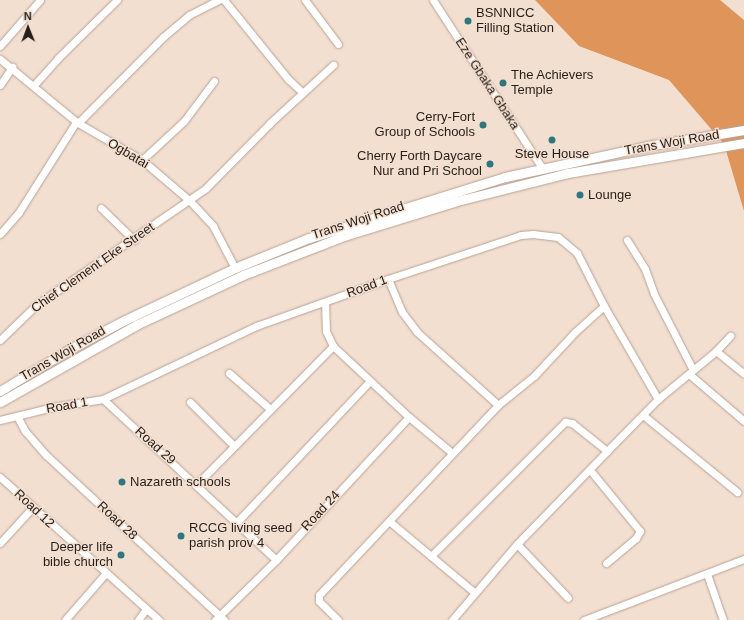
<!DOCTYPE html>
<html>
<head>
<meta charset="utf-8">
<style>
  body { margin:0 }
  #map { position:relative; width:744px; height:620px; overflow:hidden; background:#f3dfd0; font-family:Arial,sans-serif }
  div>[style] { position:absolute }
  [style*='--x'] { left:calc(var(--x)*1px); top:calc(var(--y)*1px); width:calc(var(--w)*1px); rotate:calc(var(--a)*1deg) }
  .water>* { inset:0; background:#df945a }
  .roads { filter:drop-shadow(0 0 1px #b7a396) drop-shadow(0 0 1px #b7a396) }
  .minor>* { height:7px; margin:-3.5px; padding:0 3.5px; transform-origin:3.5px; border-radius:3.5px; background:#fff }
  .major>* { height:9px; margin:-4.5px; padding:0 4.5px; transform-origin:4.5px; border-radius:4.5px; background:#fff }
  .dots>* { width:11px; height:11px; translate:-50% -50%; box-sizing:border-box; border:2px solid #f3dfd0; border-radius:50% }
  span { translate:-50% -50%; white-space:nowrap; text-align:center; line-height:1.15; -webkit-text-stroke:3px #f3dfd0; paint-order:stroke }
  .poi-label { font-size:13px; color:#251e19 }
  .left { translate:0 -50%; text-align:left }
  .right { translate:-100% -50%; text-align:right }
  .street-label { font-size:13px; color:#251e19 }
  .north { position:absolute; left:8px; top:8px; width:40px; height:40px; -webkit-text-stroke:3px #f3dfd0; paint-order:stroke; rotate:359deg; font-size:11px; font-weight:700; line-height:16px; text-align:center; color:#251e19 }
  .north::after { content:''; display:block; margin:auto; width:14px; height:18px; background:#251e19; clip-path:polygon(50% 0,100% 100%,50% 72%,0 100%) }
</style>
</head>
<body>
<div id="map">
  <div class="water">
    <i style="clip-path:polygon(535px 0,720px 0,744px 20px,744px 211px,724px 144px,669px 80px,579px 46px)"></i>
  </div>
  <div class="roads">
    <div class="minor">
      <i style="--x:224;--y:0;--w:102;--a:51"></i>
      <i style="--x:288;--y:79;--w:19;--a:43"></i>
      <i style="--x:305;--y:0;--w:55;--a:53.1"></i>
      <i style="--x:433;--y:0;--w:200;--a:57"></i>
      <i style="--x:0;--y:46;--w:61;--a:-49"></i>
      <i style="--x:0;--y:59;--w:101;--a:39.4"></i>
      <i style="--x:78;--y:123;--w:74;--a:30"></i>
      <i style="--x:142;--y:160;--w:63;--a:40.5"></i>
      <i style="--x:190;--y:201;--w:34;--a:47"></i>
      <i style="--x:213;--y:226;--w:47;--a:62.4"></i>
      <i style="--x:0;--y:85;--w:22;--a:-56"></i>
      <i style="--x:34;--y:85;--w:36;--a:-48"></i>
      <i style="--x:58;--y:58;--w:83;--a:-44.5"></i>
      <i style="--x:78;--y:123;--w:121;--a:-45.3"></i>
      <i style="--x:163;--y:37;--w:34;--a:-40"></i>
      <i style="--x:189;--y:15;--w:34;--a:-27"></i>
      <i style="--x:142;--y:160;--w:57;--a:-42.9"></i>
      <i style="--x:184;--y:121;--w:50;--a:-53.1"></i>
      <i style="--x:101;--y:208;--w:46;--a:44.1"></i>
      <i style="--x:0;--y:234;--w:29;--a:-49"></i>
      <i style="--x:19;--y:212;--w:107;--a:-57.7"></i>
      <i style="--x:627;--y:240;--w:34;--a:58"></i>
      <i style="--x:645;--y:269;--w:27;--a:70"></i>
      <i style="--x:654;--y:294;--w:85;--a:62.8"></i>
      <i style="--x:388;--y:279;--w:36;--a:67"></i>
      <i style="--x:402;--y:312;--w:25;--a:53"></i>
      <i style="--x:417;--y:332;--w:109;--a:42"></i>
      <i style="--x:325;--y:302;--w:29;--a:88"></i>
      <i style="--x:326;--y:331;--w:17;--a:65"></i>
      <i style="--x:333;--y:346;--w:104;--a:43.1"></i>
      <i style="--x:409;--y:417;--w:56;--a:39.9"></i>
      <i style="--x:0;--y:340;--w:50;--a:-44.2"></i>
      <i style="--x:36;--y:305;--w:206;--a:-34.5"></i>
      <i style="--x:206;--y:188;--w:91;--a:-45.4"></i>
      <i style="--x:270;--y:123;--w:86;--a:-42.6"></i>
      <i style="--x:716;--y:351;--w:36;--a:39"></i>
      <i style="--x:229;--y:373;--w:53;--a:41.2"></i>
      <i style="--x:689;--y:374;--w:72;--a:40.5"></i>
      <i style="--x:103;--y:399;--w:236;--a:42.9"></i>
      <i style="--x:190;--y:402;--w:62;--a:45"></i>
      <i style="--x:643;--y:415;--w:122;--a:39.3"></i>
      <i style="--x:17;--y:416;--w:17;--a:62"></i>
      <i style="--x:25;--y:431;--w:32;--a:49"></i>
      <i style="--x:46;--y:455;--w:243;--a:42.8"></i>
      <i style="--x:0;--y:420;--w:55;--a:-13.8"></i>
      <i style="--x:53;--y:407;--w:51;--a:-9.1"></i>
      <i style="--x:103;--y:399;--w:170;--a:-25.5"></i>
      <i style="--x:256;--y:326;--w:140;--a:-19.6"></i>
      <i style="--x:388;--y:279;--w:140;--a:-18.3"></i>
      <i style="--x:521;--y:235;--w:12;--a:-5"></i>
      <i style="--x:533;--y:234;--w:25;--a:7"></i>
      <i style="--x:558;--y:237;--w:25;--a:40"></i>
      <i style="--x:577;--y:253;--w:59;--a:63"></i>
      <i style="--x:604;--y:306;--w:108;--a:59.9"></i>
      <i style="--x:590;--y:470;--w:79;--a:50.7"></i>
      <i style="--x:640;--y:531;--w:8;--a:120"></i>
      <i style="--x:636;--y:538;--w:39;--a:140"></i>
      <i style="--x:0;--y:477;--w:214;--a:42"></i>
      <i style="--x:197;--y:484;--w:194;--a:-45.4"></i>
      <i style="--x:389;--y:521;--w:112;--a:39.9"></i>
      <i style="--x:236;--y:523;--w:195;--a:-46.7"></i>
      <i style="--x:0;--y:543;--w:47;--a:-47.6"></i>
      <i style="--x:517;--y:544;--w:74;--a:46.6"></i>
      <i style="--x:431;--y:556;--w:190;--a:-45"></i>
      <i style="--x:565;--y:422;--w:7;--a:8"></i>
      <i style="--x:572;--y:423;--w:45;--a:38.7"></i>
      <i style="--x:707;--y:574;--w:49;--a:70.8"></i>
      <i style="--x:65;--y:620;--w:61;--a:-49"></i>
      <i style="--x:138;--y:620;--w:14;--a:-54"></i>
      <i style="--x:215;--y:620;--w:86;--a:-44.5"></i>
      <i style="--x:276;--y:560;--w:195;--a:-47.1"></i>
      <i style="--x:338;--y:620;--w:27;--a:-135"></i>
      <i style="--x:319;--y:601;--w:6;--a:-90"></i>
      <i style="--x:319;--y:595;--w:261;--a:-46.7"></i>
      <i style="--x:498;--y:405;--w:46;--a:-38.9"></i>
      <i style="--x:534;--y:376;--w:60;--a:-47"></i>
      <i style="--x:575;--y:332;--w:39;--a:-42"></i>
      <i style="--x:452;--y:620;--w:100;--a:-49.5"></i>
      <i style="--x:517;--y:544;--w:129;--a:-45.9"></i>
      <i style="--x:607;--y:451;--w:73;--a:-45.6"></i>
      <i style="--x:658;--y:399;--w:75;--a:-39.6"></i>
      <i style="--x:716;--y:351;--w:21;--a:-47"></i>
      <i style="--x:584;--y:620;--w:171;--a:-20.9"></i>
    </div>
    <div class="major">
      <i style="--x:0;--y:391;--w:82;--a:-31"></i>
      <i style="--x:70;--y:349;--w:62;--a:-27.8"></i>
      <i style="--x:125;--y:320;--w:122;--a:-25.3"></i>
      <i style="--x:235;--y:268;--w:80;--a:-22.1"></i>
      <i style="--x:309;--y:238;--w:205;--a:-17.3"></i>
      <i style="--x:505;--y:177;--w:145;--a:-12.3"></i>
      <i style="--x:647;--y:146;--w:98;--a:-9.4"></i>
      <i style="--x:0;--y:402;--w:156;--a:-29.5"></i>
      <i style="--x:136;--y:325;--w:118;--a:-25"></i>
      <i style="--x:243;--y:275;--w:108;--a:-21.1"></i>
      <i style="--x:344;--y:236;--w:118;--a:-17.2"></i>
      <i style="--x:457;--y:201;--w:114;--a:-14.2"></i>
      <i style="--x:568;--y:173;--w:179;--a:-9.7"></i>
    </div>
  </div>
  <div class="dots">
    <i style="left:468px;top:21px;background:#2e7680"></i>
    <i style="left:503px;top:83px;background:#2e7680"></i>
    <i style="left:483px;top:125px;background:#2e7680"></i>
    <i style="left:552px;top:140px;background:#2e7680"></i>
    <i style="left:490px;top:164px;background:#2e7680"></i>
    <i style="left:580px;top:195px;background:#2e7680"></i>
    <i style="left:122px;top:482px;background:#2e7680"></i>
    <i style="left:181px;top:536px;background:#2e7680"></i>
    <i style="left:121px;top:555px;background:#2e7680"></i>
  </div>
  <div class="poi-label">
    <span class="left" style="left:476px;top:21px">BSNNICC<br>Filling Station</span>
    <span class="left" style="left:511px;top:83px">The Achievers<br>Temple</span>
    <span class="right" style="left:475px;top:125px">Cerry-Fort<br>Group of Schools</span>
    <span style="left:552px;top:154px">Steve House</span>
    <span class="right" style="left:482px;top:164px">Cherry Forth Daycare<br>Nur and Pri School</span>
    <span class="left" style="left:588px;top:195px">Lounge</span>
    <span class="left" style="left:130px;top:482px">Nazareth schools</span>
    <span class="left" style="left:189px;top:536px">RCCG living seed<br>parish prov 4</span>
    <span class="right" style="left:113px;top:555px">Deeper life<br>bible church</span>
  </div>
  <div class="street-label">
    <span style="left:487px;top:84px;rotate:57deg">Eze Gbaka Gbaka</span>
    <span style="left:672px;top:143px;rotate:-10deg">Trans Woji Road</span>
    <span style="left:128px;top:154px;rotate:31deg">Ogbatai</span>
    <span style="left:358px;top:221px;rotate:-18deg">Trans Woji Road</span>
    <span style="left:93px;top:268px;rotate:-35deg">Chief Clement Eke Street</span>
    <span style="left:367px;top:287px;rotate:-20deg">Road 1</span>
    <span style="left:63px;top:354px;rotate:-30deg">Trans Woji Road</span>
    <span style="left:67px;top:406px;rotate:-10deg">Road 1</span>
    <span style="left:155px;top:446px;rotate:42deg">Road 29</span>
    <span style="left:34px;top:509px;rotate:43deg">Road 12</span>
    <span style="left:321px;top:511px;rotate:-47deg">Road 24</span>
    <span style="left:117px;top:521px;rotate:43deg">Road 28</span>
  </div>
  <div class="north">N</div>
</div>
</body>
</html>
